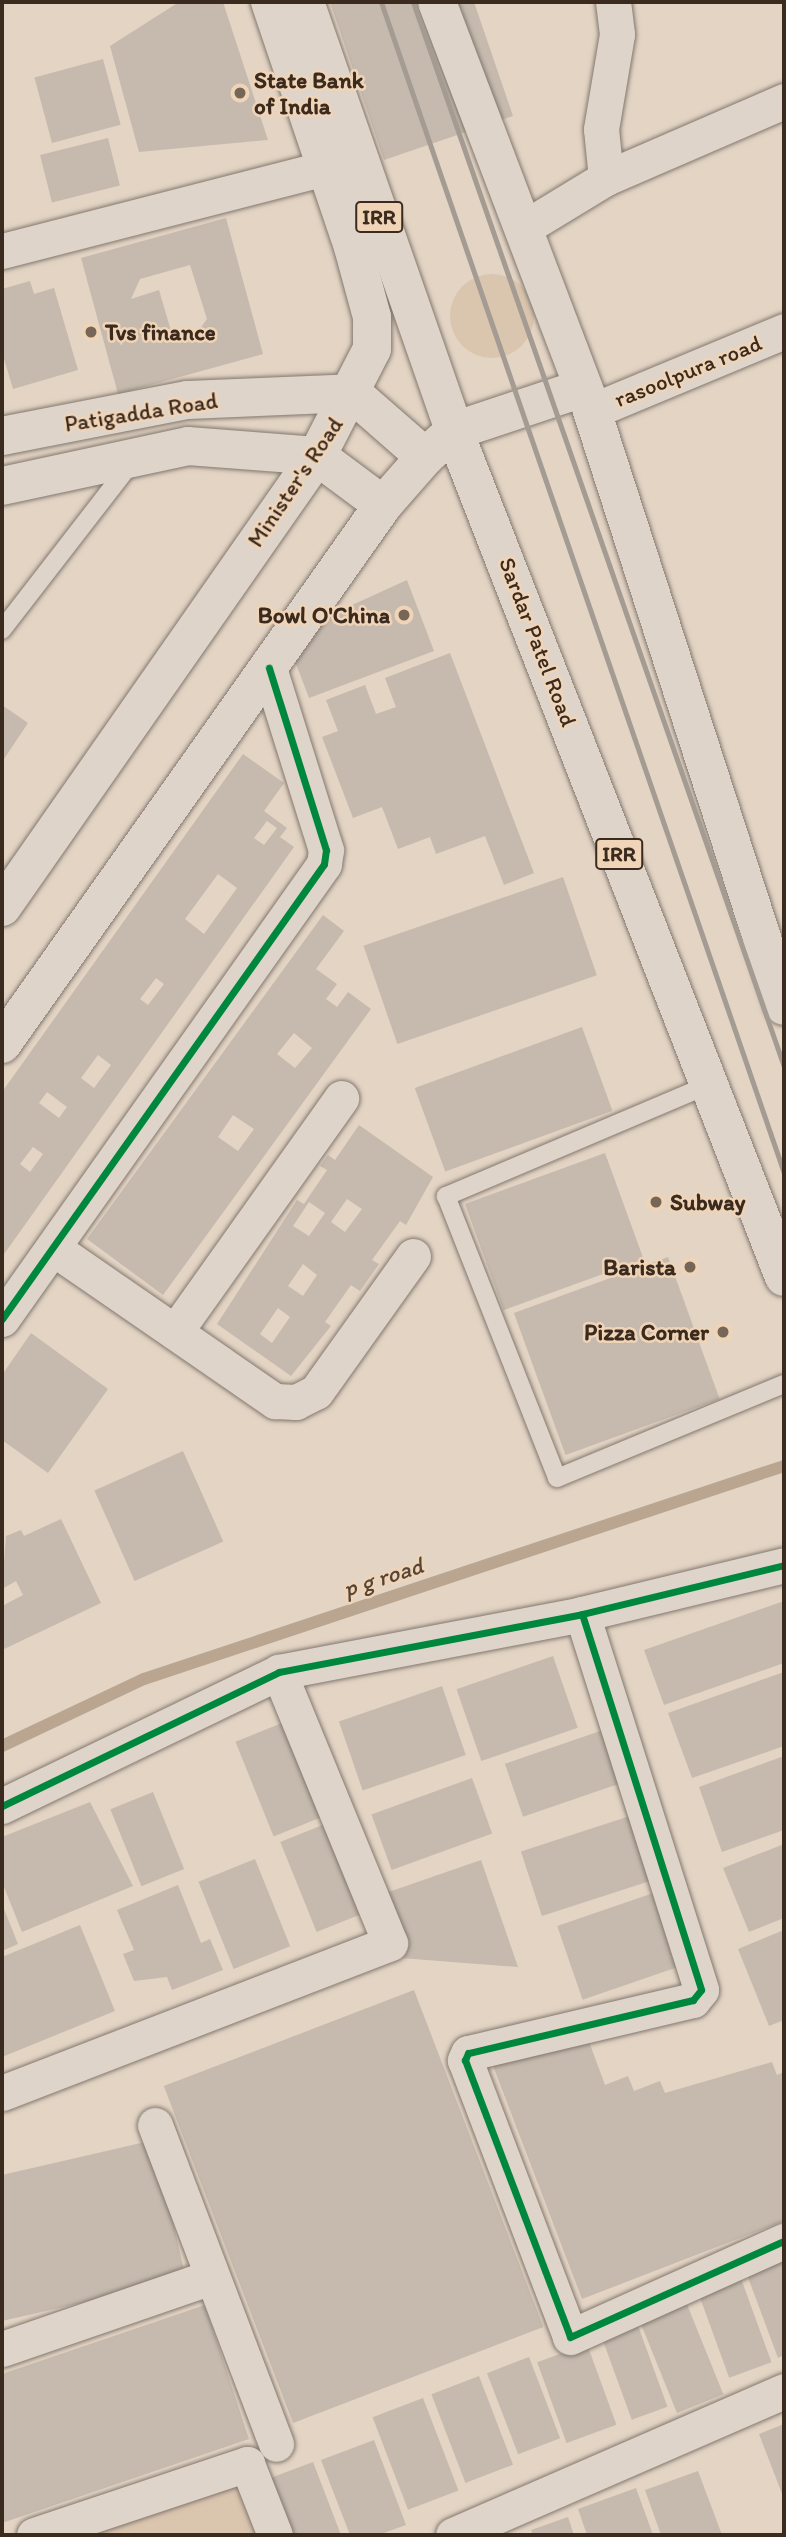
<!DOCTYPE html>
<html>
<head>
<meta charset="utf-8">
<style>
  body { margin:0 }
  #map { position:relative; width:786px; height:2537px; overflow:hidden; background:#e3d4c4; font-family:Itim,sans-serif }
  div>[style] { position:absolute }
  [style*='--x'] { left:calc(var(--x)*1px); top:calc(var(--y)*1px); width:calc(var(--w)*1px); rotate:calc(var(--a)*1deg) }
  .green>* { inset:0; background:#dac5af }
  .round { border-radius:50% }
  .stream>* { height:12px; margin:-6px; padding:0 6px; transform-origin:6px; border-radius:6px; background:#baa591 }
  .building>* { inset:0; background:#c6baae; transform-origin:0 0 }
  .roads { filter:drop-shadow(0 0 2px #82786e) drop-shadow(0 0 2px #82786e) }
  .lane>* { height:18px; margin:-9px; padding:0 9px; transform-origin:9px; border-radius:9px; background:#ded4c9 }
  .street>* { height:35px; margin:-17.5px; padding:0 17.5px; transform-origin:17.5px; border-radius:17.5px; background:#ded4c9 }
  .secondary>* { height:38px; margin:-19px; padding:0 19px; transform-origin:19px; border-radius:19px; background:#ded4c9 }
  .primary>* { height:38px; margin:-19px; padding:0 19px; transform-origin:19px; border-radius:19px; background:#ded4c9 }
  .rail>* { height:5px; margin:-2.5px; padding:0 2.5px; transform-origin:2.5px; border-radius:2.5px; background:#a49b92 }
  .cycleway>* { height:7px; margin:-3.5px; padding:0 3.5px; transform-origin:3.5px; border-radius:3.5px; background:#00873e }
  .dots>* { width:19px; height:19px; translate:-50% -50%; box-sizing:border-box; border:4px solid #f0d4b7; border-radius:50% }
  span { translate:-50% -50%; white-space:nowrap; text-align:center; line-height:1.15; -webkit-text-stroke:5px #f0d4b7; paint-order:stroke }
  .shield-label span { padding:2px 5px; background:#f0d4b7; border:2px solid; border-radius:5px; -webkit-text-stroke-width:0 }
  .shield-label { font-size:21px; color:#3b2a1e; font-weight:700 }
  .poi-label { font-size:23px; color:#3b2a1e; font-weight:700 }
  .left { translate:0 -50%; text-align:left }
  .right { translate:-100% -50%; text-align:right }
  .street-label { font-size:23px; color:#3b2a1e }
  .water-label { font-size:24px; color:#564435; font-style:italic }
  .frame { position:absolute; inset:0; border:4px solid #3b2a1e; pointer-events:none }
</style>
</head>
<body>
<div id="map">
  <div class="green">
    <i class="round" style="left:450px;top:274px;width:84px;height:84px"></i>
    <i style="clip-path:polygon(239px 2474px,263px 2535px,60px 2535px)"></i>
  </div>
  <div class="stream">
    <i style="--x:2;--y:1746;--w:157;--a:-25.3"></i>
    <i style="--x:144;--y:1679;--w:675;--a:-18.41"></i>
  </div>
  <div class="building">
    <i style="clip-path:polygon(179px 2px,223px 2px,268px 140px,139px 152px,110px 46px)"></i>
    <i style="clip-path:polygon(330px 2px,474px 2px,513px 116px,384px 160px)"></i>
    <i style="left:103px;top:59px;width:68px;height:71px;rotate:75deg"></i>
    <i style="left:108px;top:138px;width:49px;height:70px;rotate:76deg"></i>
    <i style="clip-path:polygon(evenodd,226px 218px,263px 354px,118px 394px,81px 258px,226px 218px,190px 265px,207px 319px,194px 337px,174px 341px,159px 290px,131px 299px,140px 279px,190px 265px)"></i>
    <i style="clip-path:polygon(30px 281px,34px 294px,54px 288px,78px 370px,13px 389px,2px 352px,2px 289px)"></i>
    <i style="clip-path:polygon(407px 580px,434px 651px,309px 698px,293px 656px,330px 615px)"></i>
    <i style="clip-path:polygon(450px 653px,534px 873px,504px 885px,485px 836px,436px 854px,430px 837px,398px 849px,382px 807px,353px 818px,322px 737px,338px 731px,326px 700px,365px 685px,376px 714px,396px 707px,385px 678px)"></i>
    <i style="clip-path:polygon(2px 705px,28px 723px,2px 762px)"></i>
    <i style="clip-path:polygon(evenodd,243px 754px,284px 783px,264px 811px,287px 828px,280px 837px,294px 847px,2px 1257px,2px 1092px,243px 754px,267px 821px,277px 828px,264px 845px,254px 838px,267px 821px,243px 754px,218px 874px,237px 888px,204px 934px,185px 919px,218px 874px,243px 754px,156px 978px,164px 984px,148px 1005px,140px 999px,156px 978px,243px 754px,98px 1055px,111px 1065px,94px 1088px,81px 1078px,98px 1055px,243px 754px,47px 1092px,67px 1107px,59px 1118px,39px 1103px,47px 1092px,243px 754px,33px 1147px,43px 1154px,30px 1172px,20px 1164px,33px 1147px)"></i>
    <i style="left:563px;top:877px;width:104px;height:211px;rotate:71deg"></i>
    <i style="clip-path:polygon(evenodd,323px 915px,344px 931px,316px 969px,337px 984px,326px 999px,337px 1007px,348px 992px,371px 1009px,163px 1295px,87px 1239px,323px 915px,294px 1033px,312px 1048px,295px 1068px,277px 1054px,294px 1033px,323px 915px,233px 1115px,254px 1129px,238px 1151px,218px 1137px,233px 1115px)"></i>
    <i style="left:582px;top:1027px;width:89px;height:178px;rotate:70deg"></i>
    <i style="clip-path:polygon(evenodd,359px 1125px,433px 1177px,406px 1225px,400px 1221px,372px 1260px,379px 1264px,360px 1291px,351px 1285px,325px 1322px,331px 1326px,291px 1376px,217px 1324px,297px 1200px,304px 1204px,327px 1170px,320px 1166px,328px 1155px,335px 1160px,359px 1125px,347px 1199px,362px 1209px,345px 1232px,331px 1222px,347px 1199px,359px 1125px,309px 1202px,325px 1213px,309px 1236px,293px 1226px,309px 1202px,359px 1125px,303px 1264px,317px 1275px,303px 1296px,288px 1286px,303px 1264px,359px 1125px,278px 1308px,290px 1317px,272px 1343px,260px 1334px,278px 1308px)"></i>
    <i style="left:605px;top:1153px;width:113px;height:149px;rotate:70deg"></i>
    <i style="left:668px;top:1257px;width:151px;height:164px;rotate:70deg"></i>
    <i style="clip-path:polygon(31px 1333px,108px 1389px,48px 1473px,2px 1440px,2px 1375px)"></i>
    <i style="left:183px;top:1451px;width:99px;height:97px;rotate:66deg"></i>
    <i style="clip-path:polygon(61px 1519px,101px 1603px,2px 1650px,2px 1606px,23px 1595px,16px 1581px,2px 1589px,6px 1536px,21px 1530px,24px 1536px)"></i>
    <i style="clip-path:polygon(784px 1601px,784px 1663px,664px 1705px,644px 1650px)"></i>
    <i style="left:553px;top:1656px;width:76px;height:102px;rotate:71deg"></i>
    <i style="clip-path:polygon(784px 1672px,784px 1746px,692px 1778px,668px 1713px)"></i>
    <i style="left:442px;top:1686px;width:73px;height:109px;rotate:71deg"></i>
    <i style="left:292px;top:1719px;width:102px;height:61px;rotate:68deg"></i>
    <i style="left:606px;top:1729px;width:56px;height:107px;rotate:71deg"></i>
    <i style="clip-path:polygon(784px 1756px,784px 1830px,722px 1852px,699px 1787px)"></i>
    <i style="left:472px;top:1778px;width:59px;height:107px;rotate:70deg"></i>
    <i style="left:153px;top:1792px;width:83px;height:46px;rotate:68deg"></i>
    <i style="clip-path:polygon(90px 1802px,133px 1886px,22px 1932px,2px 1882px,2px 1837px)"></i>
    <i style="left:636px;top:1814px;width:68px;height:121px;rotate:72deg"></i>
    <i style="left:335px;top:1820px;width:97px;height:59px;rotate:68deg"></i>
    <i style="clip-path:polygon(784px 1844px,784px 1918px,749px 1932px,723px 1868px)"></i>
    <i style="left:255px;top:1859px;width:94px;height:61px;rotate:68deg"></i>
    <i style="clip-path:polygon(481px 1860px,518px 1967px,401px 1958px,380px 1895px)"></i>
    <i style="clip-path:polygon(178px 1885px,201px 1943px,210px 1939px,223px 1970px,172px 1990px,167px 1977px,134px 1981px,123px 1954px,134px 1950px,117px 1910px)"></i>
    <i style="left:665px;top:1889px;width:78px;height:114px;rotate:71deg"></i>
    <i style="clip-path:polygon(2px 1904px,18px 1944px,2px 1951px)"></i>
    <i style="clip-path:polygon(80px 1925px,115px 2011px,2px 2057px,2px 1957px)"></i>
    <i style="clip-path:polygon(784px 1930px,784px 2020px,769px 2026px,738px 1949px)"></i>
    <i style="left:414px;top:1990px;width:361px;height:268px;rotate:69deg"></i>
    <i style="clip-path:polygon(584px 2028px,605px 2085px,628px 2076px,634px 2091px,660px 2081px,665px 2093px,772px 2062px,777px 2075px,784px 2072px,784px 2221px,582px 2299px,492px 2063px)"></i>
    <i style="clip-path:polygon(154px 2140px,186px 2279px,2px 2321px,2px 2175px)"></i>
    <i style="clip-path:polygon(784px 2258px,784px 2355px,778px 2358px,746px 2272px)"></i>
    <i style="left:739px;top:2273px;width:95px;height:45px;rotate:70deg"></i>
    <i style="left:684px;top:2297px;width:105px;height:50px;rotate:68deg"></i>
    <i style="clip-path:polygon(205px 2305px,249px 2439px,2px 2523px,2px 2374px)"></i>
    <i style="left:637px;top:2323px;width:89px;height:38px;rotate:70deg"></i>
    <i style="left:587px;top:2344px;width:86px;height:53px;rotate:70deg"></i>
    <i style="left:529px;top:2357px;width:87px;height:45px;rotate:69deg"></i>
    <i style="left:479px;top:2376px;width:95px;height:51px;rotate:69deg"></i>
    <i style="left:423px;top:2398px;width:99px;height:54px;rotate:69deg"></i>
    <i style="clip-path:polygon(784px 2424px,784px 2499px,759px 2434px)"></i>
    <i style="clip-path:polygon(374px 2440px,406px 2525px,378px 2535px,350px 2535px,321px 2460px)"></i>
    <i style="clip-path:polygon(313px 2462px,341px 2535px,286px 2535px,265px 2480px)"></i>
    <i style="clip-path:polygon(698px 2471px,722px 2535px,661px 2535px,645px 2490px)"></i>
    <i style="clip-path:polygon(636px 2488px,653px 2535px,587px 2535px,578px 2509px)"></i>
    <i style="clip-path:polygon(568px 2517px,574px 2535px,533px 2535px,531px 2530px)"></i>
  </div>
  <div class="roads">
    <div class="lane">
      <i style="--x:2;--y:630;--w:211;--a:-52.3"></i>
      <i style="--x:708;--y:1085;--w:285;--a:157"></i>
      <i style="--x:446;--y:1196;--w:303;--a:68.5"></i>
      <i style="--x:557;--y:1478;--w:246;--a:-22.5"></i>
    </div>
    <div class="street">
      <i style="--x:606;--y:178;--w:49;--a:-95.8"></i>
      <i style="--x:601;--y:129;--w:96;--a:-80.4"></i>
      <i style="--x:617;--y:34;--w:32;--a:-97"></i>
      <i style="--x:527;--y:226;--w:92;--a:-31.3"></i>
      <i style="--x:606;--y:178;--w:194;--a:-23.4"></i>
      <i style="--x:2;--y:251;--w:334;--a:-14.4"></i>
      <i style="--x:592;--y:411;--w:208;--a:-22.6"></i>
      <i style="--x:53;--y:1248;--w:270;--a:34.6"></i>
      <i style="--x:275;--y:1401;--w:21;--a:3"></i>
      <i style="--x:296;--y:1402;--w:22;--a:-27"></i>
      <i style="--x:316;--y:1392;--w:167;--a:-54.5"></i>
      <i style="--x:2;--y:1319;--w:557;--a:-54.71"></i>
      <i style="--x:324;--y:864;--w:14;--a:-82"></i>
      <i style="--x:326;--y:850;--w:191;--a:-107.4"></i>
      <i style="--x:175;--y:1332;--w:287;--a:-54.6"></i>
      <i style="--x:582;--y:1614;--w:394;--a:72.4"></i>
      <i style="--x:701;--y:1990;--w:13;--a:129"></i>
      <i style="--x:693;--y:2000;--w:231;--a:166.7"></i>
      <i style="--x:468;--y:2053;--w:8;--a:113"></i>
      <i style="--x:465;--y:2060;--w:296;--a:69.2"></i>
      <i style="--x:570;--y:2337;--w:235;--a:-24.2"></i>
      <i style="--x:2;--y:1806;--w:308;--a:-25.8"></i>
      <i style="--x:279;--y:1672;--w:309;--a:-10.8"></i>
      <i style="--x:582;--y:1614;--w:208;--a:-13.6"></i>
      <i style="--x:2;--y:2093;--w:416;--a:-21.1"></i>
      <i style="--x:390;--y:1943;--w:293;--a:-112.3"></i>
      <i style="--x:155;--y:2125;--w:341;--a:69.2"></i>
      <i style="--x:2;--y:2349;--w:221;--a:-19"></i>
      <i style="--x:34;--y:2535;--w:225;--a:-18.4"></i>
      <i style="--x:247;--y:2464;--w:76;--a:68.5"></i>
      <i style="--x:453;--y:2535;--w:361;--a:-23.5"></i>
    </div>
    <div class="secondary">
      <i style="--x:2;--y:436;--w:189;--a:-11"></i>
      <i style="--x:188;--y:400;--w:164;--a:-2.4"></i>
      <i style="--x:352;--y:393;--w:97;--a:41.2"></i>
      <i style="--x:317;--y:456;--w:82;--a:36.6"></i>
      <i style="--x:2;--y:486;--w:190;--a:-12.1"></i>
      <i style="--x:188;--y:446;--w:129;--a:4.4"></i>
      <i style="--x:2;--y:907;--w:550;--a:-55.07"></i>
      <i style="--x:317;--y:456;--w:120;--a:-62.8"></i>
      <i style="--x:372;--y:349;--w:32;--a:-90"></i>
      <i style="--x:372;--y:317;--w:73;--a:-105.2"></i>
      <i style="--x:353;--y:247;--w:259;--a:-108.7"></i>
      <i style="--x:2;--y:1044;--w:660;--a:-54.74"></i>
      <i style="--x:383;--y:505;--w:64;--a:-48.8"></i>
      <i style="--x:425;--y:457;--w:39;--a:-42"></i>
      <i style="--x:454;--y:431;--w:136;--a:-18.4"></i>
    </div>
    <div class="primary">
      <i style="--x:305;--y:2;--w:454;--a:70.8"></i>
      <i style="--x:454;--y:431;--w:908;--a:68.69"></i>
      <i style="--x:437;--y:2;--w:437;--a:69.2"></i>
      <i style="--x:592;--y:411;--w:625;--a:72.12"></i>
    </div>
  </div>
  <div class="rail">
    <i style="--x:381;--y:2;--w:1238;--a:71.01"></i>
    <i style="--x:413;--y:2;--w:1128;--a:70.79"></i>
  </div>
  <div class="cycleway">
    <i style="--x:2;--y:1319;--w:557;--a:-54.71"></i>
    <i style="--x:324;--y:864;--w:14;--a:-82"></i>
    <i style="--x:326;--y:850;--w:191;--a:-107.4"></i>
    <i style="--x:582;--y:1614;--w:394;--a:72.4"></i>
    <i style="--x:701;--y:1990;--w:13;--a:129"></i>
    <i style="--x:693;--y:2000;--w:231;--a:166.7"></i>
    <i style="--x:468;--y:2053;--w:8;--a:113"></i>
    <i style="--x:465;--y:2060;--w:296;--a:69.2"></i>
    <i style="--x:570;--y:2337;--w:235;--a:-24.2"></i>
    <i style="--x:2;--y:1806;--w:308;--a:-25.8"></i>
    <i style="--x:279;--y:1672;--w:309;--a:-10.8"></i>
    <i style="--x:582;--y:1614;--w:208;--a:-13.6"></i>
  </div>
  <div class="dots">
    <i style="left:240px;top:93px;background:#766658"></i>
    <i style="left:91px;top:332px;background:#766658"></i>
    <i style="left:404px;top:615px;background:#766658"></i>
    <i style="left:656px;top:1202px;background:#766658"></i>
    <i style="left:690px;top:1267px;background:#766658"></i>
    <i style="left:723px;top:1332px;background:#766658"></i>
  </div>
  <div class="shield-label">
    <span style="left:379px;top:217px">IRR</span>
    <span style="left:619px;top:854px">IRR</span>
  </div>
  <div class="poi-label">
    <span class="left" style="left:254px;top:93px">State Bank<br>of India</span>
    <span class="left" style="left:105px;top:332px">Tvs finance</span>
    <span class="right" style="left:390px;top:615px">Bowl O'China</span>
    <span class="left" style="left:670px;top:1202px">Subway</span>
    <span class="right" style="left:676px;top:1267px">Barista</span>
    <span class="right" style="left:709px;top:1332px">Pizza Corner</span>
  </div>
  <div class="street-label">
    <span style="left:688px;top:371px;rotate:-22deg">rasoolpura road</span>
    <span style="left:141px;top:412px;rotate:-9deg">Patigadda Road</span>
    <span style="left:295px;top:482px;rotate:-56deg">Minister's Road</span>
    <span style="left:538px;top:642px;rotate:69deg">Sardar Patel Road</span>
  </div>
  <div class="water-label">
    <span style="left:383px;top:1577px;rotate:-18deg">p g road</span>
  </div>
  <div class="frame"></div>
</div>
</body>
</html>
